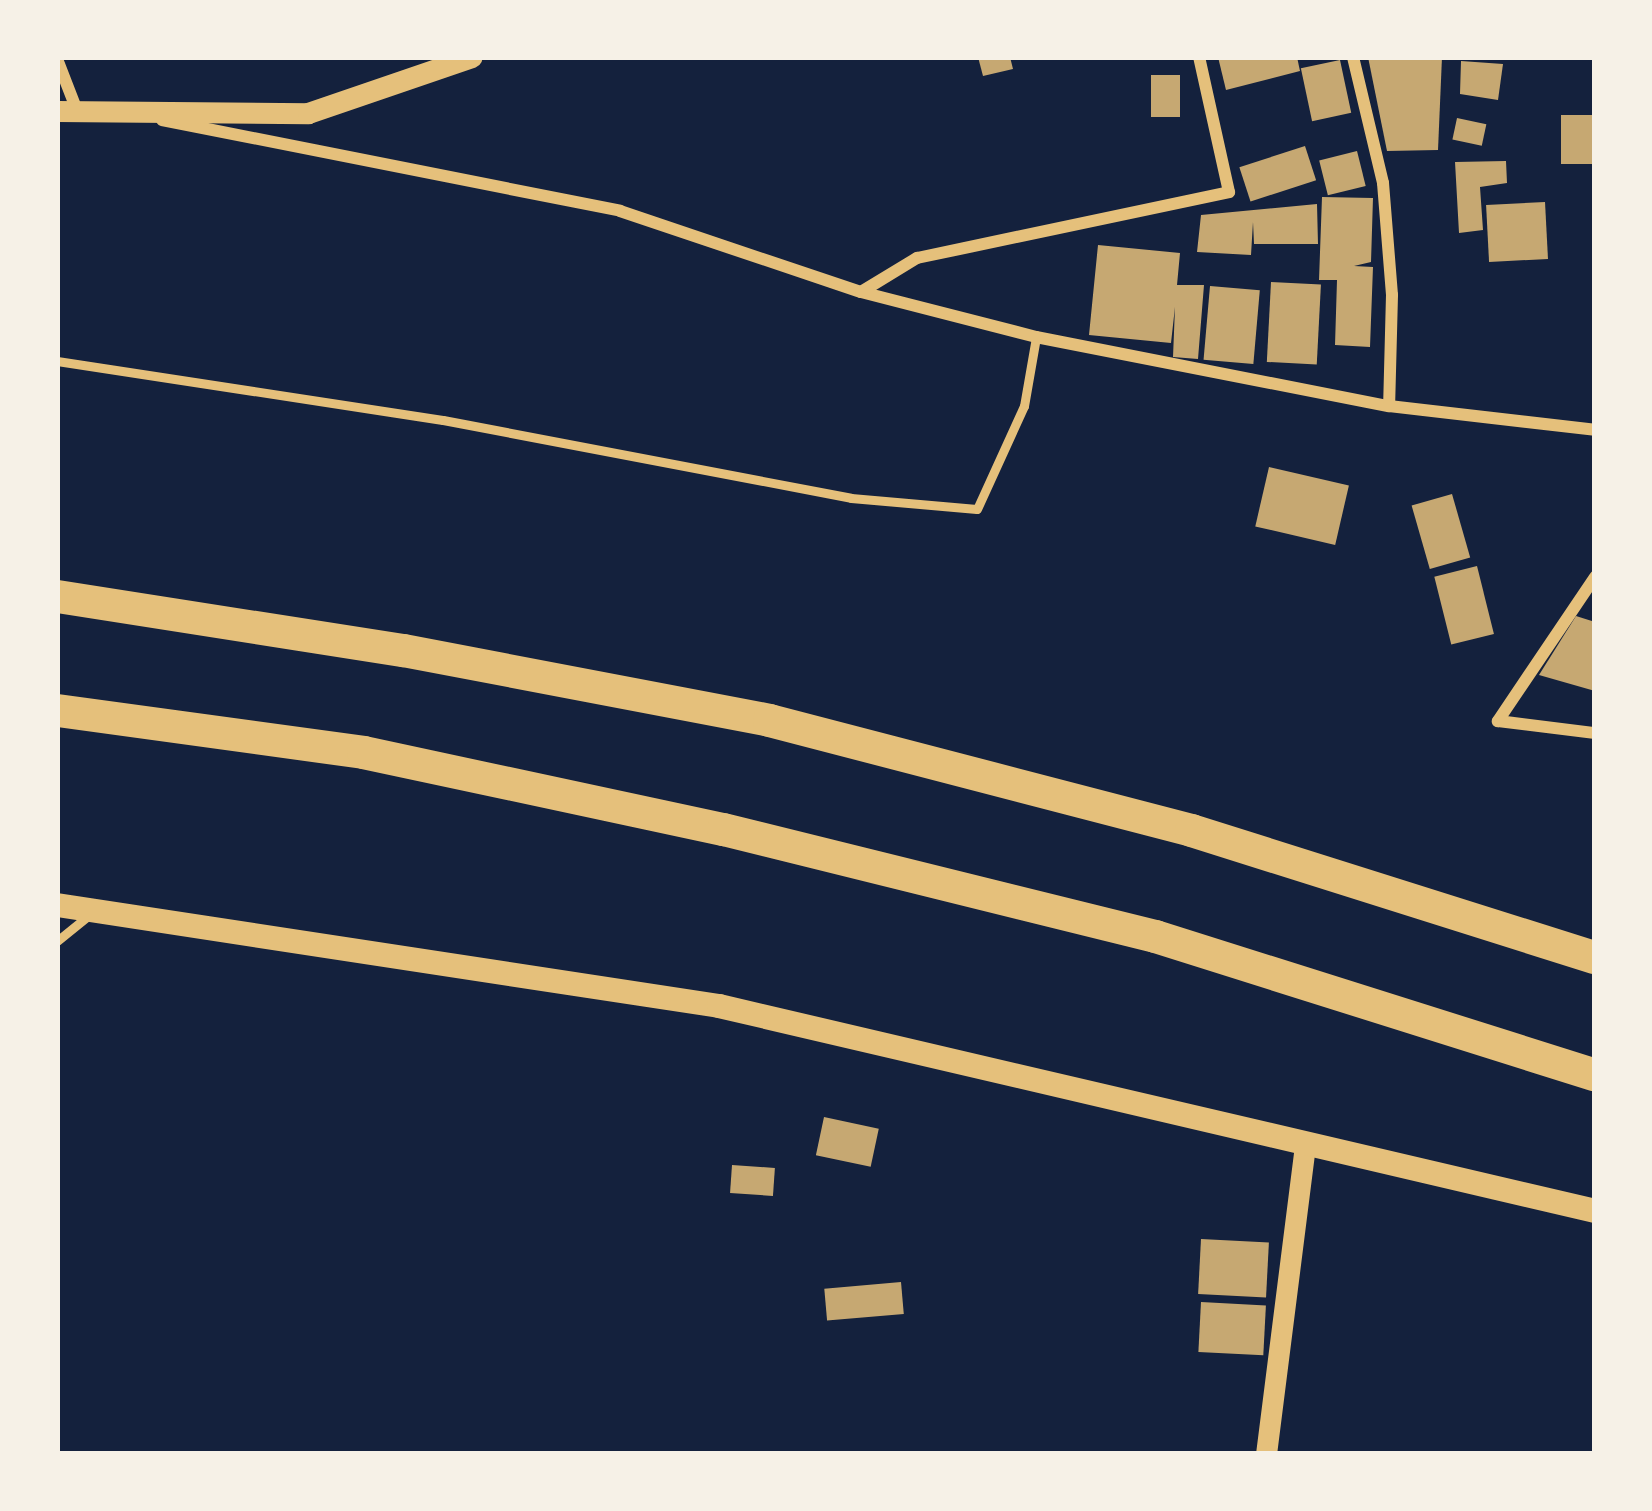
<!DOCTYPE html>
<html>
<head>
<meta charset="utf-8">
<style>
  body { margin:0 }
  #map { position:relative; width:1652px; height:1511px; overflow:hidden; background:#14213d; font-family:"Roboto Serif",serif }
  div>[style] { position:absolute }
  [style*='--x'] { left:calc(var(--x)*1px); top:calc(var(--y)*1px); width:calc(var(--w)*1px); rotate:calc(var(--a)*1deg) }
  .building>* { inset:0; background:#c6a872; transform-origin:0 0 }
  .service>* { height:9px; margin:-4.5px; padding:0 4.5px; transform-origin:4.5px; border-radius:4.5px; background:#e5c07b }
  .minor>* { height:12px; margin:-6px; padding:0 6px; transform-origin:6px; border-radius:6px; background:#e5c07b }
  .tertiary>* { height:21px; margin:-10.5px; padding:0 10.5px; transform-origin:10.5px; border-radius:10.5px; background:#e5c07b }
  .secondary>* { height:24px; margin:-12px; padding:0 12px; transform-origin:12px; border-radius:12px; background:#e5c07b }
  .motorway>* { height:33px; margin:-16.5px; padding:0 16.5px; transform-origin:16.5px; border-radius:16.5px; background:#e5c07b }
  span { translate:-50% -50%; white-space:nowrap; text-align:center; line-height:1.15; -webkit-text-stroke:12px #f6f1e7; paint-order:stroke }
  .frame { position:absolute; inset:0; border:60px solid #f6f1e7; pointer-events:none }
</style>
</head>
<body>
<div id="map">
  <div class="building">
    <i style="clip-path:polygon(978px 57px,1010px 57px,1013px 69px,983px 76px)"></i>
    <i style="clip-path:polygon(1218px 57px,1297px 57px,1300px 71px,1226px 90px)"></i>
    <i style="clip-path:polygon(1368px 57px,1442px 57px,1438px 150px,1387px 151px)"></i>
    <i style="left:1340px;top:60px;width:54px;height:40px;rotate:78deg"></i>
    <i style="clip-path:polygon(1461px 61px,1503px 64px,1498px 100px,1460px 94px)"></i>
    <i style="left:1151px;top:75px;width:29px;height:42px"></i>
    <i style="left:1595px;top:115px;width:49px;height:34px;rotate:90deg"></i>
    <i style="left:1457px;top:118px;width:30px;height:22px;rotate:12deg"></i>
    <i style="left:1305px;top:146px;width:36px;height:69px;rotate:72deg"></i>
    <i style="left:1357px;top:151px;width:36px;height:39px;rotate:76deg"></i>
    <i style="clip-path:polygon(1506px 161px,1507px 183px,1480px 187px,1483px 230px,1459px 233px,1455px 162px)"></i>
    <i style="clip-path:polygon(1322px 197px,1373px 198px,1371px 262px,1354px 266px,1373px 267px,1370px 347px,1335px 345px,1337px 280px,1319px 280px)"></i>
    <i style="left:1545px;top:202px;width:57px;height:59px;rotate:87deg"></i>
    <i style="clip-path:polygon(1317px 204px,1318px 244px,1254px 244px,1253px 222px,1251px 255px,1197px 252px,1201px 215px)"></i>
    <i style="clip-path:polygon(1098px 245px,1180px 253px,1177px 285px,1204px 285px,1198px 359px,1173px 357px,1175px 307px,1171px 343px,1089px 335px)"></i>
    <i style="left:1271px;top:282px;width:50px;height:80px;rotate:3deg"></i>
    <i style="left:1210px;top:286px;width:50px;height:74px;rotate:5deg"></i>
    <i style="left:1269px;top:467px;width:82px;height:61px;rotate:13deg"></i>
    <i style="left:1452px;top:494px;width:66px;height:42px;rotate:74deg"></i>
    <i style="left:1477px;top:566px;width:70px;height:44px;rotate:76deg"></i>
    <i style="clip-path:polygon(1576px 616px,1595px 622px,1595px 691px,1539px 675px)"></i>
    <i style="left:824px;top:1117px;width:56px;height:39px;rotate:12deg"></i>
    <i style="left:732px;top:1165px;width:43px;height:28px;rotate:4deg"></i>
    <i style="left:1201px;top:1239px;width:68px;height:55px;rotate:3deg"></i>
    <i style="left:901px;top:1282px;width:32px;height:77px;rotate:85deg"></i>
    <i style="left:1201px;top:1302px;width:65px;height:50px;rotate:3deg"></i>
  </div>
  <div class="service">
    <i style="--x:57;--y:361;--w:390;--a:8.7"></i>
    <i style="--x:443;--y:420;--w:415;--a:10.8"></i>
    <i style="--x:851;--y:498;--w:126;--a:5"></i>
    <i style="--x:977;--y:509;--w:113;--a:-65.5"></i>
    <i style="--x:1024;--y:406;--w:70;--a:-80.1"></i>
    <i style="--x:57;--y:941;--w:41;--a:-39.1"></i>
  </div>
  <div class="minor">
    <i style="--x:1353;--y:57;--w:130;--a:76.6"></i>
    <i style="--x:1383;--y:183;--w:112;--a:85.4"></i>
    <i style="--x:1392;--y:295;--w:111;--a:91.5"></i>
    <i style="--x:57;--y:59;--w:53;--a:68.8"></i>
    <i style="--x:162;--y:120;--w:467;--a:11.2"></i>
    <i style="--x:620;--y:211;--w:254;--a:18.6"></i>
    <i style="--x:861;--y:292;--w:181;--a:14.4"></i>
    <i style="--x:1036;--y:337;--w:360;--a:11.1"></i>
    <i style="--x:1389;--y:406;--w:207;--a:6.6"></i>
    <i style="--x:861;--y:292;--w:66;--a:-31.3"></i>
    <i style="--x:917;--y:258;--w:319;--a:-11.9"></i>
    <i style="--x:1229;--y:192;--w:138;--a:-102.5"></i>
    <i style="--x:1595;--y:577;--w:174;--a:124"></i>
    <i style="--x:1498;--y:721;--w:98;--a:7.1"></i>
  </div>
  <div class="tertiary">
    <i style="--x:57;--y:111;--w:251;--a:0.5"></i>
    <i style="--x:308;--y:113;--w:173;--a:-18.9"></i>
    <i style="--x:1266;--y:1454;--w:312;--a:-82.8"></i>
  </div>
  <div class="secondary">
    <i style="--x:57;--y:905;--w:670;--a:8.67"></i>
    <i style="--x:719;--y:1006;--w:900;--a:13.17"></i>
  </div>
  <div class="motorway">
    <i style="--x:57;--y:596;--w:350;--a:8.9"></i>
    <i style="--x:403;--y:650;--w:373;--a:10.8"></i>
    <i style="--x:769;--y:720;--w:436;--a:14.6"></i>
    <i style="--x:1191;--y:830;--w:423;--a:17.5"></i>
    <i style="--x:57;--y:710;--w:309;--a:7.8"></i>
    <i style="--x:363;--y:752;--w:368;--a:12.1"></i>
    <i style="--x:723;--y:829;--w:445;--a:13.9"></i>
    <i style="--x:1155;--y:936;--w:461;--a:17.5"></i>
  </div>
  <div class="frame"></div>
</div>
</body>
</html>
